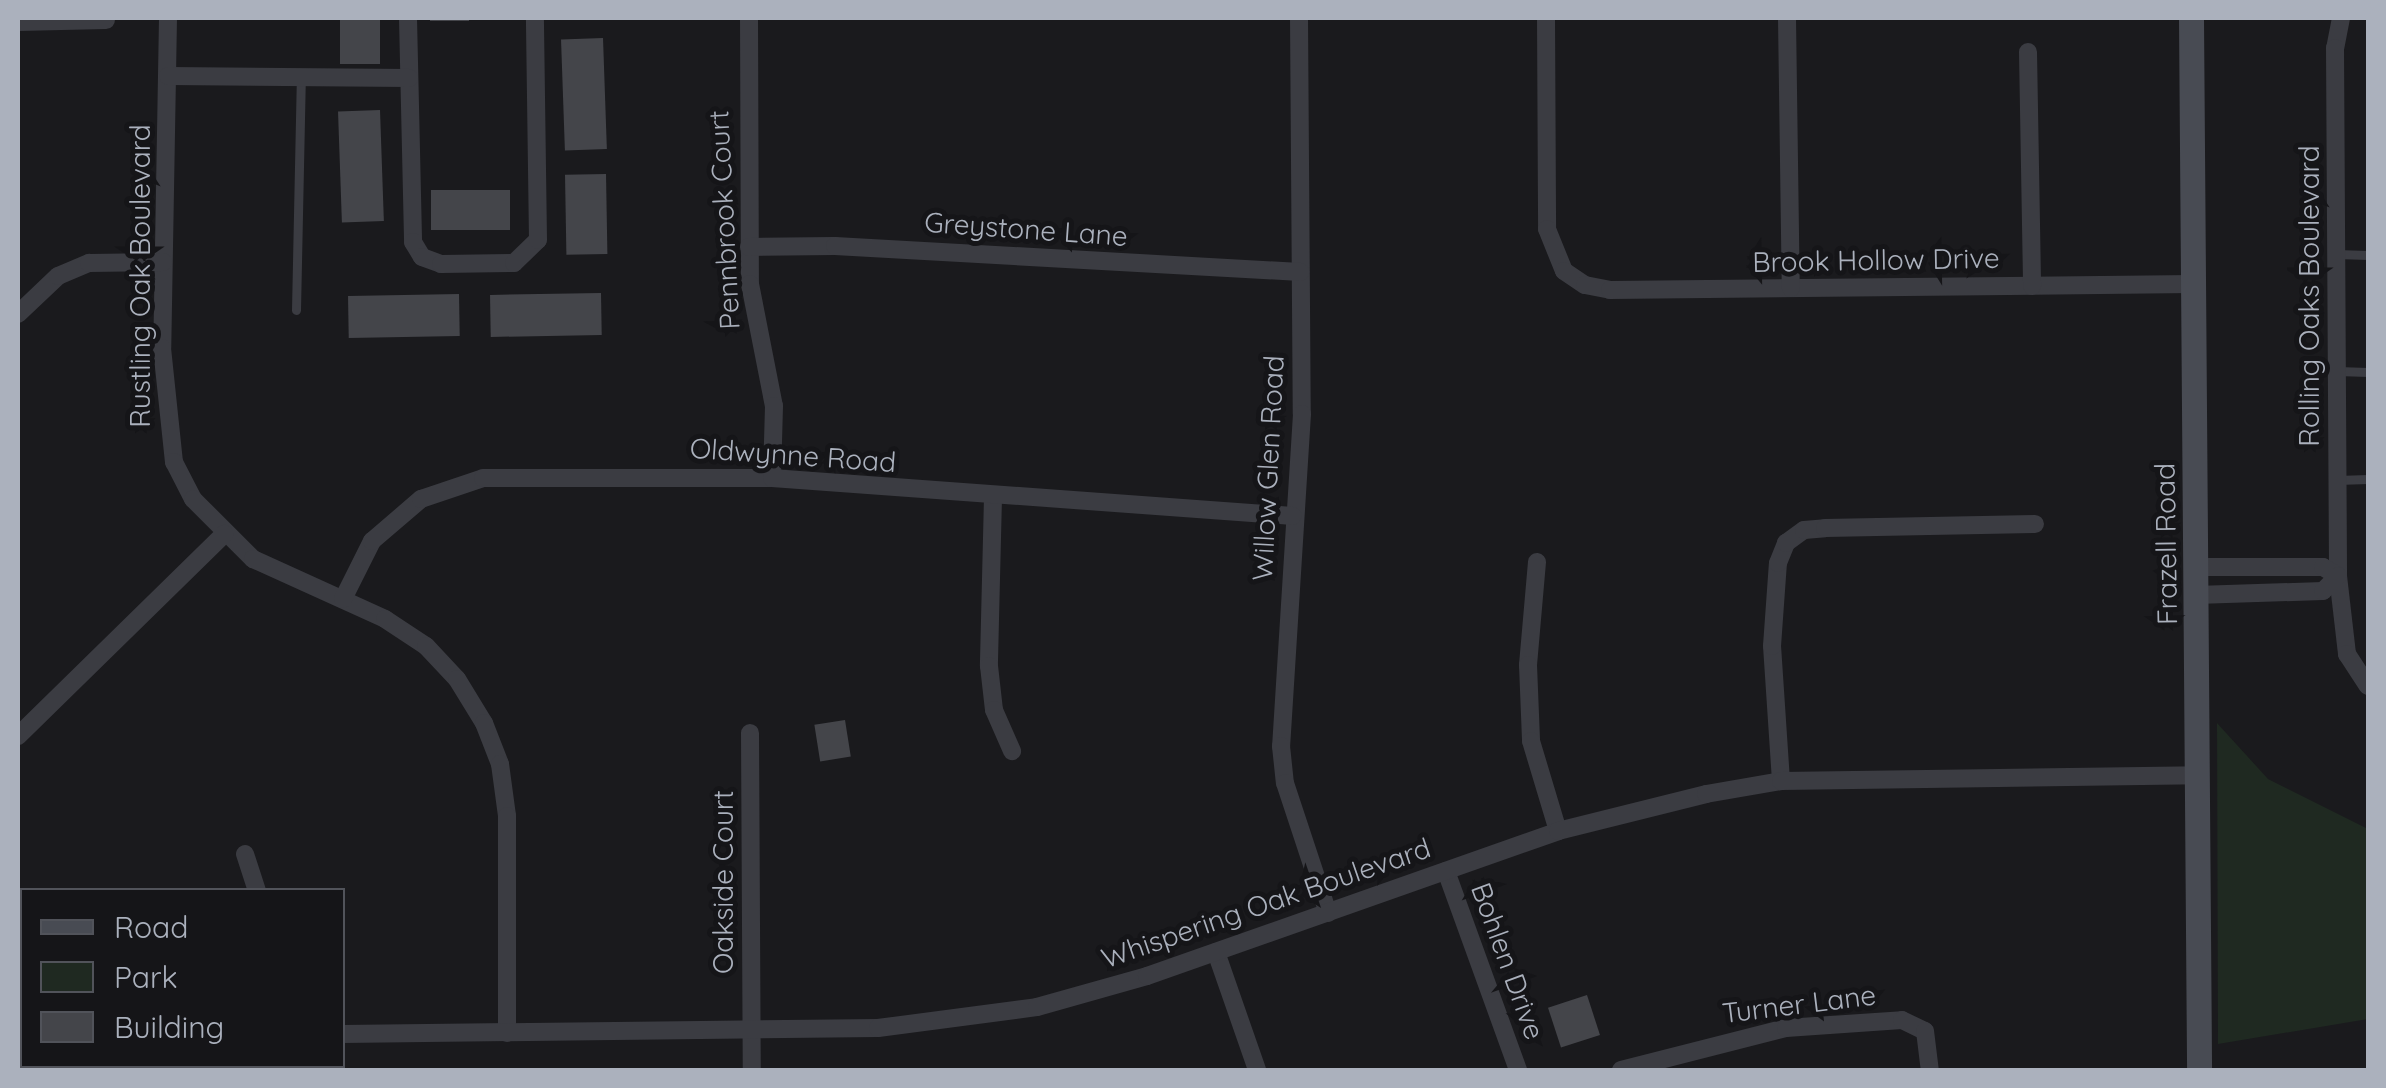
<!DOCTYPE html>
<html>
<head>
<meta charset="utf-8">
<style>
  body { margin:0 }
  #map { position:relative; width:2386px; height:1088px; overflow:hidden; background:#1a1a1d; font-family:Quicksand,sans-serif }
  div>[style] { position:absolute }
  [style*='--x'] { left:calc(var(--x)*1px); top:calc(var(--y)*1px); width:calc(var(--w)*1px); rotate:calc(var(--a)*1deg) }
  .green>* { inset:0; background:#1f2921 }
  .building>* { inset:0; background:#44454a; transform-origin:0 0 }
  .lane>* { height:9px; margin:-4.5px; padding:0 4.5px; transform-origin:4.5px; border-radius:4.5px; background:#3b3c42 }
  .street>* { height:18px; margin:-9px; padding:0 9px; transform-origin:9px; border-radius:9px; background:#3b3c42 }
  .secondary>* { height:25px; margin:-12.5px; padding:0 12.5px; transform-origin:12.5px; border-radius:12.5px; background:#484b53 }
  span { translate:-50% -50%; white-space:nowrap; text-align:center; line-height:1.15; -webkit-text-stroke:10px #151518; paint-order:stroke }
  .street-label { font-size:28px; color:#abb1bd }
  .frame { position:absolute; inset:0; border:20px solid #abb1bd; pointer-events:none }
  .legend { position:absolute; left:20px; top:888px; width:325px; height:180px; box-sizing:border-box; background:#151518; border:2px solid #51535a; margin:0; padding:12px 18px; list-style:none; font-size:30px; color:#abb1bd }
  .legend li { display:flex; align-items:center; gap:20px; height:50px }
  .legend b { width:50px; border:2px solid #51535a }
</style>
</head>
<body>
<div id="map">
  <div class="green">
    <i style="clip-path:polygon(2217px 723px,2268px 779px,2368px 829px,2368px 1019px,2218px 1044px)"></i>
  </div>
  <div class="building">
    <i style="left:340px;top:18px;width:40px;height:46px"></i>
    <i style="left:430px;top:18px;width:39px;height:3px"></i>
    <i style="left:603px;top:38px;width:111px;height:42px;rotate:88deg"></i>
    <i style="left:380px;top:110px;width:111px;height:42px;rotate:88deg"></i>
    <i style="left:606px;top:174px;width:80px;height:41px;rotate:89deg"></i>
    <i style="left:510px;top:190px;width:40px;height:79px;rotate:90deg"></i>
    <i style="left:601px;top:293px;width:42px;height:111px;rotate:89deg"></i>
    <i style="left:459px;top:294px;width:42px;height:111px;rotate:89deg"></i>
    <i style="left:845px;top:720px;width:37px;height:31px;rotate:81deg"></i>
    <i style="left:1587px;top:995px;width:42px;height:41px;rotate:72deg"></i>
  </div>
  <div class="lane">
    <i style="--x:2336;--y:254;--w:32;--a:2"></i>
    <i style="--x:296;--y:310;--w:232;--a:-88.8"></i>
    <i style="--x:2337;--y:371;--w:31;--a:2"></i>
    <i style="--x:2337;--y:480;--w:31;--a:-2"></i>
  </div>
  <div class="street">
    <i style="--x:168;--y:18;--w:330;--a:91"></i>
    <i style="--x:162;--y:348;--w:115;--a:84"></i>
    <i style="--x:174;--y:462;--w:42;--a:62.8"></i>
    <i style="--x:193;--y:499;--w:85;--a:45"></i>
    <i style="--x:253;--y:559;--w:145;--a:24.4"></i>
    <i style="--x:385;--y:619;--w:49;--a:33.4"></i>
    <i style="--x:426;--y:646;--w:45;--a:46.8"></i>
    <i style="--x:457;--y:679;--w:52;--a:58.5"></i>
    <i style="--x:484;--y:723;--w:44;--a:68.7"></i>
    <i style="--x:500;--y:764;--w:52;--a:82.3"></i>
    <i style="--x:507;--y:816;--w:217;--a:90"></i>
    <i style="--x:408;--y:18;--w:224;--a:88.7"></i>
    <i style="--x:413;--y:242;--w:17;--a:59"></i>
    <i style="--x:422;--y:257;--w:20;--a:20"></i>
    <i style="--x:441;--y:264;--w:73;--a:-0.8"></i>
    <i style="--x:514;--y:263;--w:33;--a:-44"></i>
    <i style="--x:538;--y:240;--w:222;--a:-90.8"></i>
    <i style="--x:749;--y:18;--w:266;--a:89.8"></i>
    <i style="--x:750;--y:284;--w:124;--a:78.9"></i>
    <i style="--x:774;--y:406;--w:72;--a:91.6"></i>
    <i style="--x:1299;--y:18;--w:396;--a:89.6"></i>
    <i style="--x:1302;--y:414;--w:333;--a:93.6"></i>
    <i style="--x:1281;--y:746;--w:37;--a:84"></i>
    <i style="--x:1285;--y:783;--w:137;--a:71.7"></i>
    <i style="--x:1546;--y:18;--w:211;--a:89.7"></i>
    <i style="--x:1547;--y:229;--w:45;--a:68"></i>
    <i style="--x:1564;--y:271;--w:25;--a:34"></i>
    <i style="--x:1585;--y:285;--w:25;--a:11"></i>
    <i style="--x:1610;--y:290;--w:583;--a:-0.59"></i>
    <i style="--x:1787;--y:18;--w:270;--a:89.2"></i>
    <i style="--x:2341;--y:18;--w:31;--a:101"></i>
    <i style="--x:2335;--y:48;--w:528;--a:89.67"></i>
    <i style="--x:2338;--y:576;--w:79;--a:83.4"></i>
    <i style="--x:2347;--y:654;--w:38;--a:57"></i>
    <i style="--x:18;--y:22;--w:88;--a:-1.3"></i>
    <i style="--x:2028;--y:52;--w:234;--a:89"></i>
    <i style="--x:168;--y:76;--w:241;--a:0.5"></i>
    <i style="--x:749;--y:247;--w:86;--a:-0.7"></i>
    <i style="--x:835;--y:246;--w:466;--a:3.2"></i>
    <i style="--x:18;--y:314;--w:55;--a:-43.5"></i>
    <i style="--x:58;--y:276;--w:34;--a:-23"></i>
    <i style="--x:89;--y:263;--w:74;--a:-0.8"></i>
    <i style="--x:993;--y:497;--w:169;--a:91.4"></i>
    <i style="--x:989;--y:666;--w:44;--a:83.5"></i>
    <i style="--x:994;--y:710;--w:45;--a:66.3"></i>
    <i style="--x:1537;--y:562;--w:103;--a:95"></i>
    <i style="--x:1528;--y:665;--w:76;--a:87.7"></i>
    <i style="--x:1531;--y:741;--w:94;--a:73.3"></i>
    <i style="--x:2196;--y:567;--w:127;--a:0"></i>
    <i style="--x:2323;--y:567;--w:17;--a:31"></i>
    <i style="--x:2196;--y:595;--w:127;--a:-1.8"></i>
    <i style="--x:2323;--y:591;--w:21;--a:-45"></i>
    <i style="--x:343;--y:599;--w:65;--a:-63.4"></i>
    <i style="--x:372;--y:541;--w:65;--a:-40.6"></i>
    <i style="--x:421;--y:499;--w:65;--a:-18.7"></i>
    <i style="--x:483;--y:478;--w:289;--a:0"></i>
    <i style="--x:772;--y:478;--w:522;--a:4.17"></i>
    <i style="--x:750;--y:733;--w:337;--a:89.7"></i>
    <i style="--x:18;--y:736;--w:289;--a:-44.4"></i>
    <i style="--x:1781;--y:781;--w:135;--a:-93.8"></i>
    <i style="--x:1772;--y:646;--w:83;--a:-85.9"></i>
    <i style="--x:1778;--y:563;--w:22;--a:-68"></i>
    <i style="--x:1786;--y:543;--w:22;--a:-36"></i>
    <i style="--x:1804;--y:530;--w:21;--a:-5"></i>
    <i style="--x:1825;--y:528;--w:210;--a:-1.1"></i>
    <i style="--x:245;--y:854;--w:38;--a:72"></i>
    <i style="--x:1446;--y:871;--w:212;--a:70.1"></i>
    <i style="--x:18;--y:931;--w:62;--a:86.3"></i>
    <i style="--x:1216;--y:952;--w:125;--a:70.8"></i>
    <i style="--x:342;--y:1034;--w:536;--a:-0.64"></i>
    <i style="--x:878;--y:1028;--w:160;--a:-7.5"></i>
    <i style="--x:1037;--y:1007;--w:114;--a:-15.7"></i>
    <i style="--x:1147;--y:976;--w:436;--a:-19.4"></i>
    <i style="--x:1558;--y:831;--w:153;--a:-14"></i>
    <i style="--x:1706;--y:794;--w:76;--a:-9.8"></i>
    <i style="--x:1781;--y:781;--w:417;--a:-0.8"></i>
    <i style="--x:38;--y:1066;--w:4;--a:76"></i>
    <i style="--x:155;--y:1070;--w:15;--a:-16"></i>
    <i style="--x:1621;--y:1070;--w:170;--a:-14.3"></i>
    <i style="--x:1786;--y:1028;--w:116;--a:-3.9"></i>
    <i style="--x:1902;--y:1020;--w:25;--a:26"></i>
    <i style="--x:1925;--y:1031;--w:39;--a:83"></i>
  </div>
  <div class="secondary">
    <i style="--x:2191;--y:18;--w:1052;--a:89.56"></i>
  </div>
  <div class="street-label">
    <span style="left:724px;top:220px;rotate:-93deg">Pennbrook Court</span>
    <span style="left:1026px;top:229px;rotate:4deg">Greystone Lane</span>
    <span style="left:1876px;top:260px;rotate:-1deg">Brook Hollow Drive</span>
    <span style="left:140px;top:276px;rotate:-90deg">Rustling Oak Boulevard</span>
    <span style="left:2309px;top:296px;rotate:-90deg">Rolling Oaks Boulevard</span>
    <span style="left:793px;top:455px;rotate:4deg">Oldwynne Road</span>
    <span style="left:1268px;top:468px;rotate:-87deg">Willow Glen Road</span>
    <span style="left:2166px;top:544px;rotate:-91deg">Frazell Road</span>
    <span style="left:723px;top:882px;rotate:-90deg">Oakside Court</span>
    <span style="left:1266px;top:903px;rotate:-19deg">Whispering Oak Boulevard</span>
    <span style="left:1508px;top:961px;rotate:70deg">Bohlen Drive</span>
    <span style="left:1799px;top:1004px;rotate:-7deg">Turner Lane</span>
  </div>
  <div class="frame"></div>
  <ul class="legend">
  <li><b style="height:12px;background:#484b53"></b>Road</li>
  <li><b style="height:28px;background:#1f2921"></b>Park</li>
  <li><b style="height:28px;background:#44454a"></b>Building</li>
  </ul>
</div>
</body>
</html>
